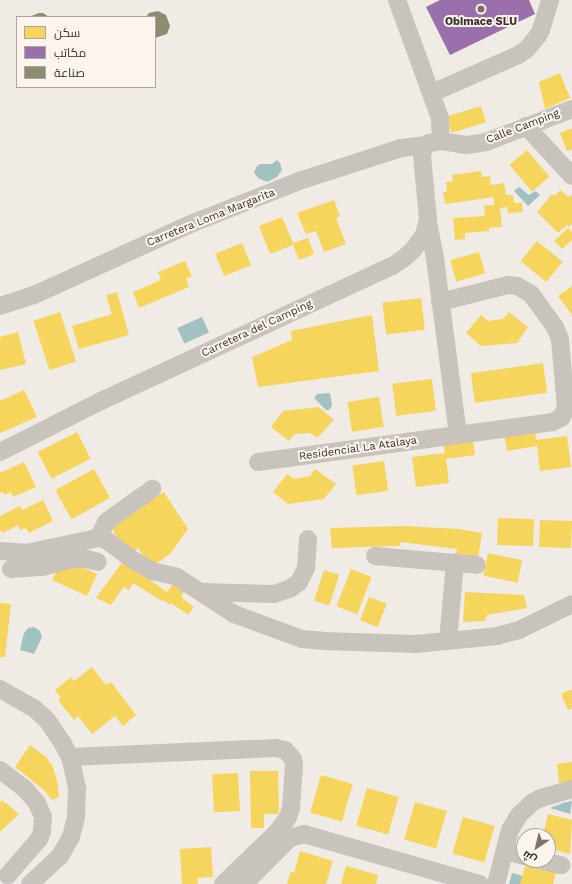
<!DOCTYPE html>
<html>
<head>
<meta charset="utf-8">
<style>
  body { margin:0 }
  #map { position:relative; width:572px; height:884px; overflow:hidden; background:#f0ebe5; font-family:"Work Sans",Cairo,sans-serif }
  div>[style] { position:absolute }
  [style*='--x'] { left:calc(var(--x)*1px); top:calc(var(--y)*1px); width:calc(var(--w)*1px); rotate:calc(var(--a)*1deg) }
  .water>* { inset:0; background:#a1c2c1; transform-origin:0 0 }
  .homes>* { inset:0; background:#f6d55c; transform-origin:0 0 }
  .offices>* { inset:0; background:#9970ab }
  .industry>* { inset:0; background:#8c8c6e }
  .minor>* { height:18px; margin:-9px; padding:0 9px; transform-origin:9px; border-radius:9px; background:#c9c3be }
  .dots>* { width:11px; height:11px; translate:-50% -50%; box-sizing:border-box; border:2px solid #fbf5ee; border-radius:50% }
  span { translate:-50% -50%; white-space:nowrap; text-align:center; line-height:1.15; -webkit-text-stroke:4px #fbf5ee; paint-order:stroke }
  .poi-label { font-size:11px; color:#3b302b; font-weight:700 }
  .street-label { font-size:11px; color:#3b302b }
  .legend { position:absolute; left:16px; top:16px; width:140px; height:72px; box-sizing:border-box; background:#fbf5ee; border:1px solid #aea6a0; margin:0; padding:5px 7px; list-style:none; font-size:12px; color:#3b302b }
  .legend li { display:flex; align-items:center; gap:8px; height:20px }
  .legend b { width:20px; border:1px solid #aea6a0 }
  .north { position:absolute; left:516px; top:828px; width:40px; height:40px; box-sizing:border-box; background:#fbf5ee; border:1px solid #aea6a0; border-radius:50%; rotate:215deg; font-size:11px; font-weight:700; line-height:16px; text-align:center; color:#3b302b }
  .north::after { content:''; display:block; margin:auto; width:14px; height:18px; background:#7a716c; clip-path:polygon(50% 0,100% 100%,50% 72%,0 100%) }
</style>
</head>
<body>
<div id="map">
  <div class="water">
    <i style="clip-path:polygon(277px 160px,280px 163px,282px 170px,277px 177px,267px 182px,258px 178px,254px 172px,257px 166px,260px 164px,272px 164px)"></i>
    <i style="clip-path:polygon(519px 187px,529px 195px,535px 191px,540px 195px,528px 206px,514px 191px)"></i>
    <i style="left:202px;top:317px;width:17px;height:27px;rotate:66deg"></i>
    <i style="clip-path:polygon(330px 393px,332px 406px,329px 410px,326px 410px,314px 398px,317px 394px)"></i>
    <i style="clip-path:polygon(34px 627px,40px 631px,42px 637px,34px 654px,20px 650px,24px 633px,28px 628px)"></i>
    <i style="clip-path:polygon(572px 801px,570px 814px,550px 808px,563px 803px)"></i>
    <i style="clip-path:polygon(512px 873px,523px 876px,520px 884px,509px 884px)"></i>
  </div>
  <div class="homes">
    <i style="clip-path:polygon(560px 73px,570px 98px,545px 109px,539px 82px)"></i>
    <i style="left:481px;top:106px;width:17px;height:36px;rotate:73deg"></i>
    <i style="clip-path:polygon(572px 128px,572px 149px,567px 151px,560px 133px)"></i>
    <i style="left:527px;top:150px;width:35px;height:23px;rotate:50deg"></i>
    <i style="clip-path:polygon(481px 171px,482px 177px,490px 176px,491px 185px,504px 183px,506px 195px,513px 195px,514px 203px,522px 203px,523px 212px,508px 213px,507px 207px,500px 208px,502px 227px,489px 228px,489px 231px,465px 233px,465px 239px,455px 240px,453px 218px,485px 216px,484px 206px,494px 205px,494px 197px,445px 204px,443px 192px,447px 192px,446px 182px,453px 181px,452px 175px)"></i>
    <i style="clip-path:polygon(561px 190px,568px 197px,572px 195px,572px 224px,569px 227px,567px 225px,558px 233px,537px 212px,552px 194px,554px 196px)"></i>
    <i style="clip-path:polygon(334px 200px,340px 216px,336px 218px,346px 244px,324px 252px,316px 231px,306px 234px,297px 213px)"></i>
    <i style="clip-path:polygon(282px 217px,293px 243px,308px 238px,314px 254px,299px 260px,293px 245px,270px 254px,259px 226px)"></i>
    <i style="clip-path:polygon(568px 228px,572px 232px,572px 240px,562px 249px,554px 241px)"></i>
    <i style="left:537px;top:241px;width:33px;height:26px;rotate:39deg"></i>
    <i style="left:242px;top:243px;width:24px;height:29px;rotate:68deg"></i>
    <i style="left:479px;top:252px;width:22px;height:30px;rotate:74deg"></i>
    <i style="clip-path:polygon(185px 261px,192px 276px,186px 279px,189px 287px,139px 308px,133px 292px,161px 280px,158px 272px)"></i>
    <i style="clip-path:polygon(572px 286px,572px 315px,558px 296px)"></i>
    <i style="clip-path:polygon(117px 292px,129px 335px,79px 349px,72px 326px,112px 314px,106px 295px)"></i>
    <i style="left:421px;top:298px;width:32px;height:39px;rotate:83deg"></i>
    <i style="left:60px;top:312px;width:52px;height:28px;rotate:72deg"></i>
    <i style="clip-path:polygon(509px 312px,528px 327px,517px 343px,481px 346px,466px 333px,481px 315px,488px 321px,503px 319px)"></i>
    <i style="clip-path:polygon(372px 315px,379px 371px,258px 387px,252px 357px,292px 340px,291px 331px)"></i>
    <i style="clip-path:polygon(18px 332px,26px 364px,0 370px,0 337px)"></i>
    <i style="left:543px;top:363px;width:30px;height:73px;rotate:82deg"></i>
    <i style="left:432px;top:379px;width:32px;height:40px;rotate:83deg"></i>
    <i style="clip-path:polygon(24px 390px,37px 417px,0 433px,0 401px)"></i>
    <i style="left:379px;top:397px;width:30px;height:32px;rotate:81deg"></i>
    <i style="clip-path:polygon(319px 407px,334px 420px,317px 438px,310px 433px,295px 434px,289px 441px,271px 427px,283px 411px)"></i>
    <i style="clip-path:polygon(535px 429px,536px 440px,567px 436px,571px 467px,540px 471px,537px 446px,507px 451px,504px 434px)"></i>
    <i style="left:77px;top:432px;width:30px;height:44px;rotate:63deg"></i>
    <i style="clip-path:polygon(473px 439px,475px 455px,446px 459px,449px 483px,416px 487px,412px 457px,445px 453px,443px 443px)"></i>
    <i style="left:384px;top:461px;width:30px;height:32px;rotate:82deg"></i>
    <i style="clip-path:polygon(24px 462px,36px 487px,13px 497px,11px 492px,4px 495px,3px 492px,0 493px,0 473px)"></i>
    <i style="left:94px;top:469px;width:33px;height:44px;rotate:61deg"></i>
    <i style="clip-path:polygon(315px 469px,336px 484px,324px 499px,288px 504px,273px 492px,287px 474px,294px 479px,310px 476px)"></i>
    <i style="clip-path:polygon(164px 492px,188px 529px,170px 554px,151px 567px,138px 548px,132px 552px,124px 548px,110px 526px)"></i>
    <i style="clip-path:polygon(43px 500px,53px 521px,29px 533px,26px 528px,20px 530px,18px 525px,3px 533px,0 530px,0 516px,20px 506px,22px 510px)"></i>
    <i style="left:498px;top:518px;width:36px;height:27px;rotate:2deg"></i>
    <i style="left:540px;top:520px;width:32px;height:27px;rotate:2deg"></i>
    <i style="clip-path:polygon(403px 526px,459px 529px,482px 533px,478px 558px,456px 554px,457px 549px,400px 542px,400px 546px,332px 548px,330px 528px)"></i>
    <i style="left:488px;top:553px;width:35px;height:23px;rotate:12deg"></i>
    <i style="clip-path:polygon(123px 561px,167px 592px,174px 583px,185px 589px,181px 597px,194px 607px,188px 615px,171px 603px,170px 605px,163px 600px,162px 601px,133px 583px,129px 590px,124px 587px,111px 605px,96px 598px)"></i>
    <i style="clip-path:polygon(74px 563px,97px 574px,87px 596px,52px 580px,60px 564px)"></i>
    <i style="left:351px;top:569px;width:22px;height:40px;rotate:21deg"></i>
    <i style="left:324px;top:570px;width:16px;height:32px;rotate:18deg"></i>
    <i style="clip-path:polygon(465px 592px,524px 595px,527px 608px,487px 615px,485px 621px,463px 622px)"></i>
    <i style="left:369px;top:597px;width:19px;height:25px;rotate:21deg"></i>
    <i style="clip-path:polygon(0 603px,11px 604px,5px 657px,0 657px)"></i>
    <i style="clip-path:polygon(92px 667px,106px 685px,111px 682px,136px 715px,123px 726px,115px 716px,92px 734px,78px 716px,74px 720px,58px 700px,61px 698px,55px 690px,71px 677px,74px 681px)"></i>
    <i style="clip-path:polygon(572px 689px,572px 708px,568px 710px,561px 694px)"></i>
    <i style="clip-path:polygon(30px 745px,46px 757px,52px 765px,57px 780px,59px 797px,52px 800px,44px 790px,15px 767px)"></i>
    <i style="clip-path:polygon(572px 762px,572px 782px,559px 783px,557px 764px)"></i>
    <i style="clip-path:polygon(250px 771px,278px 771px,279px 814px,264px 814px,264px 828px,251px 828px)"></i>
    <i style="left:238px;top:773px;width:38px;height:26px;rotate:87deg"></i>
    <i style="left:321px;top:775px;width:33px;height:39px;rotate:16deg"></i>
    <i style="left:367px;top:788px;width:33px;height:39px;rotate:16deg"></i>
    <i style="clip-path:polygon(2px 800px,19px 814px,0 832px,0 803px)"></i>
    <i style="left:415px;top:802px;width:33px;height:39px;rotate:16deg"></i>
    <i style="clip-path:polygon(548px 814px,572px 820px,570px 854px,548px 848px,548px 836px,543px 836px)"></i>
    <i style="left:463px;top:817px;width:33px;height:38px;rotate:16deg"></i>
    <i style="clip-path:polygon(211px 847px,213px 877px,197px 878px,198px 884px,182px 884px,180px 849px)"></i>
    <i style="clip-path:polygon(300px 851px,333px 861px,326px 884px,287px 884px,291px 871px,294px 873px)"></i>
    <i style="clip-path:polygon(527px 860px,557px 868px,553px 884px,520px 884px)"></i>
    <i style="clip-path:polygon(346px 866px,378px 875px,376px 884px,341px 884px)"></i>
  </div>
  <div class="offices">
    <i style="clip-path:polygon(440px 0,529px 0,535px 14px,450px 55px,426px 7px)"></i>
  </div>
  <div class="industry">
    <i style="clip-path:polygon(158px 11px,166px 15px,170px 26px,167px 34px,155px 38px,155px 17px,146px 17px,149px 13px)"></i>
    <i style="clip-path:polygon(39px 13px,43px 13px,49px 17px,29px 17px)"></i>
  </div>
  <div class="minor">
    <i style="--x:397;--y:0;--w:126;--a:70"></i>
    <i style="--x:440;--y:118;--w:23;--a:88"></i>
    <i style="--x:432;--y:93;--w:94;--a:-23.8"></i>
    <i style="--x:518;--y:55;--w:9;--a:-32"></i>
    <i style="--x:526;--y:50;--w:17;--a:-50"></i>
    <i style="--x:537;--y:37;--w:8;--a:-60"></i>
    <i style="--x:541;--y:30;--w:31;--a:-73"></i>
    <i style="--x:526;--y:126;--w:68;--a:47.4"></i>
    <i style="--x:428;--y:222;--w:37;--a:79"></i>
    <i style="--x:435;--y:258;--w:178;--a:82.6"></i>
    <i style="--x:0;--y:306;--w:36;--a:-18"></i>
    <i style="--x:34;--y:295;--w:175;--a:-24.4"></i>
    <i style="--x:193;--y:223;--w:114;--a:-21.6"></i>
    <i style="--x:299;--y:181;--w:107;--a:-17.9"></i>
    <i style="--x:401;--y:148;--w:25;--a:-7"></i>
    <i style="--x:0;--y:452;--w:113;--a:-26.8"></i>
    <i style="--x:101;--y:401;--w:323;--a:-24.9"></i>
    <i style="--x:394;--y:265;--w:12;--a:-35"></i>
    <i style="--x:404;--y:258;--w:12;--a:-42"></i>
    <i style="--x:413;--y:250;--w:19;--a:-54"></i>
    <i style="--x:424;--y:235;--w:16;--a:-76"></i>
    <i style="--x:428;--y:219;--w:64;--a:-95.4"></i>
    <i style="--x:422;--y:155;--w:7;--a:-74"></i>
    <i style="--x:424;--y:148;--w:7;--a:-45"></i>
    <i style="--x:429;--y:143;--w:12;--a:-9"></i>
    <i style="--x:441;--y:141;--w:26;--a:9"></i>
    <i style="--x:467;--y:145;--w:19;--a:-9"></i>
    <i style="--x:486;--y:142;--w:92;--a:-21"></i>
    <i style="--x:258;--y:462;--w:297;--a:-7.7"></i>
    <i style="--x:552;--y:422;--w:10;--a:-24"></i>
    <i style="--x:561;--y:418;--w:11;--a:-63"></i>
    <i style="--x:566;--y:408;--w:69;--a:-95"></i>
    <i style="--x:560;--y:339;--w:13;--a:-113"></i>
    <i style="--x:555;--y:327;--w:41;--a:-126"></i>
    <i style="--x:531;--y:294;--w:16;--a:-150"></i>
    <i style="--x:517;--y:286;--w:9;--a:-174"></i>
    <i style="--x:508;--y:285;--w:70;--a:166"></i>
    <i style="--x:98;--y:538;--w:18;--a:-63"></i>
    <i style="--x:106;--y:522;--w:57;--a:-35.7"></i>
    <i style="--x:0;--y:551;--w:26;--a:4"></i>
    <i style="--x:26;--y:553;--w:74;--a:-11.8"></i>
    <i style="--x:98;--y:538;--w:7;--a:8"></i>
    <i style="--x:105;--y:539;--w:31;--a:37"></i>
    <i style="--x:130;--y:558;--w:26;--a:31"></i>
    <i style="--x:152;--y:571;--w:26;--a:13"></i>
    <i style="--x:177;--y:577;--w:68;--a:33"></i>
    <i style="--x:234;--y:614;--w:72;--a:20.2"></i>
    <i style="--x:302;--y:639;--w:21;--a:5"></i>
    <i style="--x:323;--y:641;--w:93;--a:1.8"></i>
    <i style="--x:416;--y:644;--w:81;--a:-5.6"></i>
    <i style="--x:497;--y:636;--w:23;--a:-15"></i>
    <i style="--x:519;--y:630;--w:59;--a:-26.1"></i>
    <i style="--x:375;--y:556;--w:102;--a:5"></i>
    <i style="--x:11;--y:569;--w:31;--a:-4"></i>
    <i style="--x:42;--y:567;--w:30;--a:-15"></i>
    <i style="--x:71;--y:559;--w:16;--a:0"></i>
    <i style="--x:87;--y:559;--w:11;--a:15"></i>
    <i style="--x:202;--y:592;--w:72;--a:1.6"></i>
    <i style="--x:274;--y:594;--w:18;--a:-19"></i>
    <i style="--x:291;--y:588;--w:10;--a:-37"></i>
    <i style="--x:299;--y:582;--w:16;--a:-63"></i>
    <i style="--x:306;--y:568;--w:29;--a:-86"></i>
    <i style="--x:448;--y:641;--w:79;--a:-84.9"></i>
    <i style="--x:0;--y:689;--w:40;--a:29.7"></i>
    <i style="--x:35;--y:709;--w:16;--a:43"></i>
    <i style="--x:47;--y:720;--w:29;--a:56"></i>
    <i style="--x:63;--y:744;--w:15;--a:62"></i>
    <i style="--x:70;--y:757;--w:32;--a:77"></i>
    <i style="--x:77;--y:788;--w:29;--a:92"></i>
    <i style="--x:76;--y:817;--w:21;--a:104"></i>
    <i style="--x:71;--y:837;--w:22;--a:120"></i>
    <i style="--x:60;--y:856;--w:41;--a:137"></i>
    <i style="--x:70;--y:757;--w:206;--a:-2.5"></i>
    <i style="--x:276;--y:748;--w:9;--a:13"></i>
    <i style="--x:285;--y:750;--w:12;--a:48"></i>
    <i style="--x:293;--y:759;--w:6;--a:81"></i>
    <i style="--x:294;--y:765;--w:43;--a:94"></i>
    <i style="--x:291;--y:808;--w:9;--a:108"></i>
    <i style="--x:288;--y:817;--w:16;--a:125"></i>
    <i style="--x:279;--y:830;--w:78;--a:136"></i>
    <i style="--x:0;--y:770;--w:31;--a:37"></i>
    <i style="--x:25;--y:789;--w:18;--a:49"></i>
    <i style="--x:37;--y:803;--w:15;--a:67"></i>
    <i style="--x:43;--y:817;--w:15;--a:94"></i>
    <i style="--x:42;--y:832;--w:8;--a:113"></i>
    <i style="--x:39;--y:839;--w:48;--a:130.7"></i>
    <i style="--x:505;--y:851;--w:20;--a:15"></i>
    <i style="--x:539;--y:860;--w:23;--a:13"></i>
    <i style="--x:244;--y:884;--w:65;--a:-45"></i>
    <i style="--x:290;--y:838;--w:15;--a:-16"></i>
    <i style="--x:304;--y:834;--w:183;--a:15.9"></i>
    <i style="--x:496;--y:884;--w:56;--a:-75.5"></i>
    <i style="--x:510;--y:830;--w:17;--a:-59"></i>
    <i style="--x:519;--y:815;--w:19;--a:-43"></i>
    <i style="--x:533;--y:802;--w:9;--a:-27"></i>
    <i style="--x:541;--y:798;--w:32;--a:-16"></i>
  </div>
  <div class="dots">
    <i style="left:481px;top:9px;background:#7a716c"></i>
  </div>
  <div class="poi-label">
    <span style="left:481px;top:22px">Obimace SLU</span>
  </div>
  <div class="street-label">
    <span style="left:523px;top:127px;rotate:-21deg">Calle Camping</span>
    <span style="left:211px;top:218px;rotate:-22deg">Carretera Loma Margarita</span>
    <span style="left:257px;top:329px;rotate:-25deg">Carretera del Camping</span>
    <span style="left:358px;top:449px;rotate:-8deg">Residencial La Atalaya</span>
  </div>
  <ul class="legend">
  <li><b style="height:11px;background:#f6d55c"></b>سكن</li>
  <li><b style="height:11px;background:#9970ab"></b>مكاتب</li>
  <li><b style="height:11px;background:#8c8c6e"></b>صناعة</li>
  </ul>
  <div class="north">ش</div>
</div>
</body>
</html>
